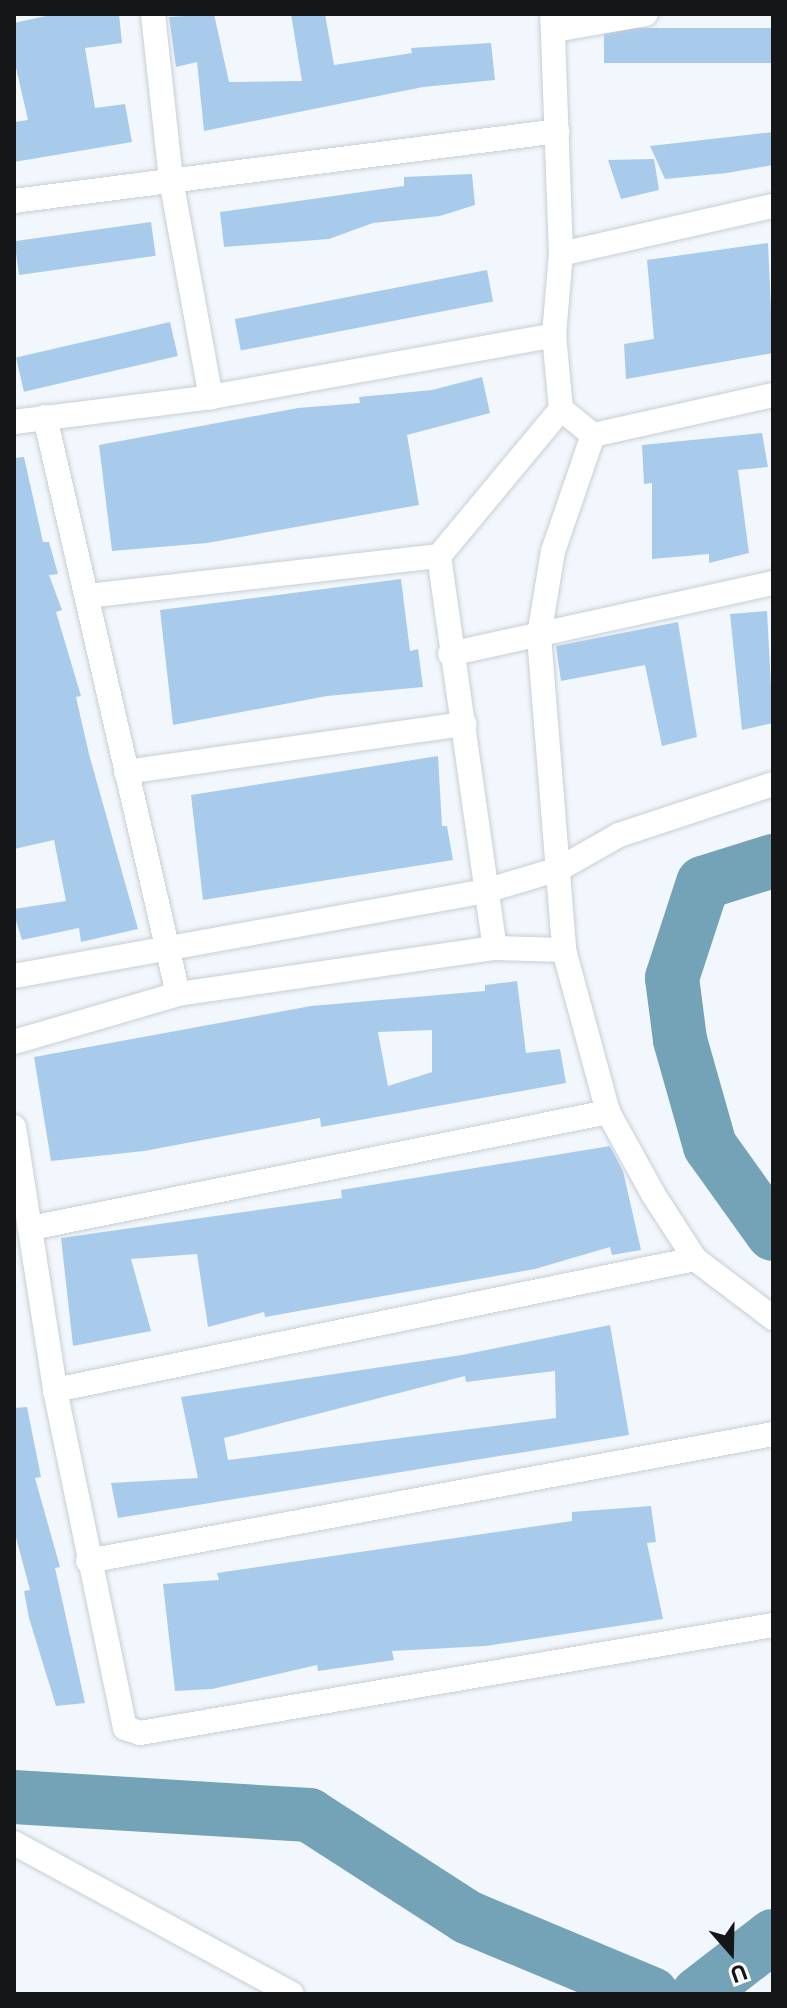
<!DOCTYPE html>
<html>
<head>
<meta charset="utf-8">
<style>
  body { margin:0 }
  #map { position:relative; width:787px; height:2008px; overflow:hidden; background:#f1f7fd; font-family:"Open Sans",sans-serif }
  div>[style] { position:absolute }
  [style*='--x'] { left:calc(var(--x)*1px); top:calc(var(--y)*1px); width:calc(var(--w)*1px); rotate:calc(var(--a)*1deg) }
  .river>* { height:54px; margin:-27px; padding:0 27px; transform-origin:27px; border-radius:27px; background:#74a2b7 }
  .building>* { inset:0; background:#a9cbeb; transform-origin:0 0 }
  .roads { filter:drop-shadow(0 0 2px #c8ced3) drop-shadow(0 0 2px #c8ced3) }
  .street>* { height:24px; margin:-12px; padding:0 12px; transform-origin:12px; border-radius:12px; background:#fff }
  span { translate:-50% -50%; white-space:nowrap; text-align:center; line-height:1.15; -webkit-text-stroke:7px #fff; paint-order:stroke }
  .frame { position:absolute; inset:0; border:16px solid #141618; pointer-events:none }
  .north { position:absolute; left:691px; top:1912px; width:80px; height:80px; -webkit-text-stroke:6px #fff; paint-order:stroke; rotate:160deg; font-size:22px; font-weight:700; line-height:32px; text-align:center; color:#141618 }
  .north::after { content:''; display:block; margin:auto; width:28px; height:36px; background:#141618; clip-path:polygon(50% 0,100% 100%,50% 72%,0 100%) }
</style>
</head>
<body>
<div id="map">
  <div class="river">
    <i style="--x:773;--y:861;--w:73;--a:162.6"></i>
    <i style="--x:703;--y:883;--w:100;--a:108.1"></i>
    <i style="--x:672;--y:978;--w:63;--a:82.6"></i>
    <i style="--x:680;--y:1040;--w:110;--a:74.2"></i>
    <i style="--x:710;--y:1146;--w:108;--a:54.4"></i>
    <i style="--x:14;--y:1797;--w:296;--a:3.5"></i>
    <i style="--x:309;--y:1815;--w:188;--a:32.8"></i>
    <i style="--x:467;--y:1917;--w:200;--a:22.6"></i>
    <i style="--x:698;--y:1994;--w:95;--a:-37.7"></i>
  </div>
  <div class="building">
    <i style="clip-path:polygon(55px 14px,119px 14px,122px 43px,85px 48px,95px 108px,125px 104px,132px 142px,14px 162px,14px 122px,28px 120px,14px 59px,14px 23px)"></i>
    <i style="clip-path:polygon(214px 14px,229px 82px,302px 81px,291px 14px,325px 14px,334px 65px,412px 53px,411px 48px,491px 43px,495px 80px,423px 87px,204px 131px,197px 62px,176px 67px,169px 17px)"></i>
    <i style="left:773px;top:28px;width:35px;height:169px;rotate:90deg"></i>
    <i style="clip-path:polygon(773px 132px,773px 165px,727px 173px,665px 179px,650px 146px)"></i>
    <i style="clip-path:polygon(654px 159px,659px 190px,621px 199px,608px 160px)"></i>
    <i style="clip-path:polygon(472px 174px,475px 205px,440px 216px,373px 223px,329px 239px,224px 247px,220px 212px,404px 186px,404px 177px)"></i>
    <i style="left:151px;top:222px;width:34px;height:138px;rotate:82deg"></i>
    <i style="clip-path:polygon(768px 243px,773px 353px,626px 379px,624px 344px,654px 339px,647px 260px)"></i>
    <i style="left:487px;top:270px;width:32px;height:257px;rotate:79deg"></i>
    <i style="left:170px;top:322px;width:35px;height:158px;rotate:77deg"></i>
    <i style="clip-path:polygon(482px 377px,490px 413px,407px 435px,419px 505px,207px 543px,112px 551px,99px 445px,298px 408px,360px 403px,359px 397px,432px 390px)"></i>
    <i style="clip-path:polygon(762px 433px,768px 467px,738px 470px,749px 553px,709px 563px,709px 554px,652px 559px,652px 483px,644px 484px,642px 445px)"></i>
    <i style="clip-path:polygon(24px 457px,43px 542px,49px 542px,58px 574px,49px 575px,62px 610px,56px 612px,81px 696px,76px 697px,89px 754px,138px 929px,81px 942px,79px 928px,22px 940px,14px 914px,14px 909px,66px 901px,54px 840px,14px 849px,14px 458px)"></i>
    <i style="clip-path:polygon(401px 579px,410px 651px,418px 649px,423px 687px,327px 696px,173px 725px,160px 610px)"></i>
    <i style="clip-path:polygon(767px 611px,773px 723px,742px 730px,730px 614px)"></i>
    <i style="clip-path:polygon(678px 622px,697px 737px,662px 746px,645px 665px,561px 681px,556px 646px)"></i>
    <i style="clip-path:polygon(438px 756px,442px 826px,447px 826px,453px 860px,203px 900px,191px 795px)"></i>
    <i style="clip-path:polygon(evenodd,517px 981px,526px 1053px,560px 1049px,566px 1083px,321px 1127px,320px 1118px,144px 1151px,51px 1161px,34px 1057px,311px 1006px,485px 991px,485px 985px,517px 981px,432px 1030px,432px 1072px,388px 1086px,378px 1032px,432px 1030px)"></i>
    <i style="clip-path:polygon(610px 1146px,623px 1171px,641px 1250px,612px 1255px,610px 1247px,535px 1269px,265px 1317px,264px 1312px,208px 1327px,197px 1254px,131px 1259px,151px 1331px,73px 1346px,61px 1238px,342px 1198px,341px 1190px)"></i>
    <i style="clip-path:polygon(evenodd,610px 1325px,629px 1435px,118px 1518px,111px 1483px,198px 1478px,181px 1397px,462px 1355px,610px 1325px,555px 1371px,556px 1418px,228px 1460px,224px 1438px,465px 1376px,466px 1382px,555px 1371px)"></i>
    <i style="clip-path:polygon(27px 1407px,41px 1477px,35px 1478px,60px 1567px,55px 1568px,85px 1703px,56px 1706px,29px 1618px,24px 1591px,30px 1590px,14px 1530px,14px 1408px)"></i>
    <i style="clip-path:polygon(651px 1506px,656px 1542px,647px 1543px,663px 1619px,486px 1646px,392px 1651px,394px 1660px,318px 1671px,317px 1665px,212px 1689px,175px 1691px,163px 1584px,219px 1580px,217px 1573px,572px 1521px,572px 1512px)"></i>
  </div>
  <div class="roads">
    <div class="street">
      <i style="--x:153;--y:14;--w:167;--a:83.8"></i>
      <i style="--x:171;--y:180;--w:221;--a:79.6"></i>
      <i style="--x:554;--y:30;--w:93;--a:-9.9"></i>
      <i style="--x:14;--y:201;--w:548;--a:-7.33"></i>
      <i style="--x:561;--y:254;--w:217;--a:-12.8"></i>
      <i style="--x:561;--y:409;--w:41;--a:39.1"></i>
      <i style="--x:593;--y:435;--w:123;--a:109"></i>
      <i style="--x:553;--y:551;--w:86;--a:99.4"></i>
      <i style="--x:539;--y:636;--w:315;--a:85.4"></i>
      <i style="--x:564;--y:950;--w:168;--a:74.8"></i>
      <i style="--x:608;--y:1112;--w:94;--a:61.2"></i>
      <i style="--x:653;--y:1194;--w:77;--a:57.1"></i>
      <i style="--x:695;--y:1259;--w:98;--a:37.1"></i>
      <i style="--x:45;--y:417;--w:592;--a:77.02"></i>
      <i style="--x:14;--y:422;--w:199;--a:-7.2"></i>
      <i style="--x:211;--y:397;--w:349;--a:-10.2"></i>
      <i style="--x:593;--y:435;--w:184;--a:-12.5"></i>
      <i style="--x:439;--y:556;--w:396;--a:81.9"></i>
      <i style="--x:87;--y:596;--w:354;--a:-6.5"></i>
      <i style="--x:439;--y:556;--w:191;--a:-50.3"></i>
      <i style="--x:561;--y:409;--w:74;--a:-95.4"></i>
      <i style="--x:554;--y:335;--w:81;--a:-85.1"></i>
      <i style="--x:561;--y:254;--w:240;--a:-92.1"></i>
      <i style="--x:450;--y:654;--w:331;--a:-12.4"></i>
      <i style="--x:126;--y:772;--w:342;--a:-8.1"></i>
      <i style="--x:14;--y:976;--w:479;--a:-10.2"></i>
      <i style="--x:485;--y:891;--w:77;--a:-16.6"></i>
      <i style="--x:559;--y:869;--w:69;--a:-29.5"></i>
      <i style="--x:619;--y:835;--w:162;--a:-18.3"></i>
      <i style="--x:14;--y:1042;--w:171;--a:-16.3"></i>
      <i style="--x:178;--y:994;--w:320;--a:-8.3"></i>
      <i style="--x:495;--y:948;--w:69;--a:1.7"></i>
      <i style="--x:14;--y:1127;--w:266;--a:81.1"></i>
      <i style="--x:55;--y:1390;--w:345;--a:78.3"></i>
      <i style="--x:125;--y:1728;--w:16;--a:18"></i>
      <i style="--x:140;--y:1733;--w:642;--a:-9.68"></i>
      <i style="--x:31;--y:1228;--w:589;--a:-11.37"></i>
      <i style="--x:55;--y:1390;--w:653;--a:-11.57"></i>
      <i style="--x:88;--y:1561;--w:697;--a:-10.5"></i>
      <i style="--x:14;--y:1843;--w:316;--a:28.5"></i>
    </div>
  </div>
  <div class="frame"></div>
  <div class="north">U</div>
</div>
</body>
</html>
